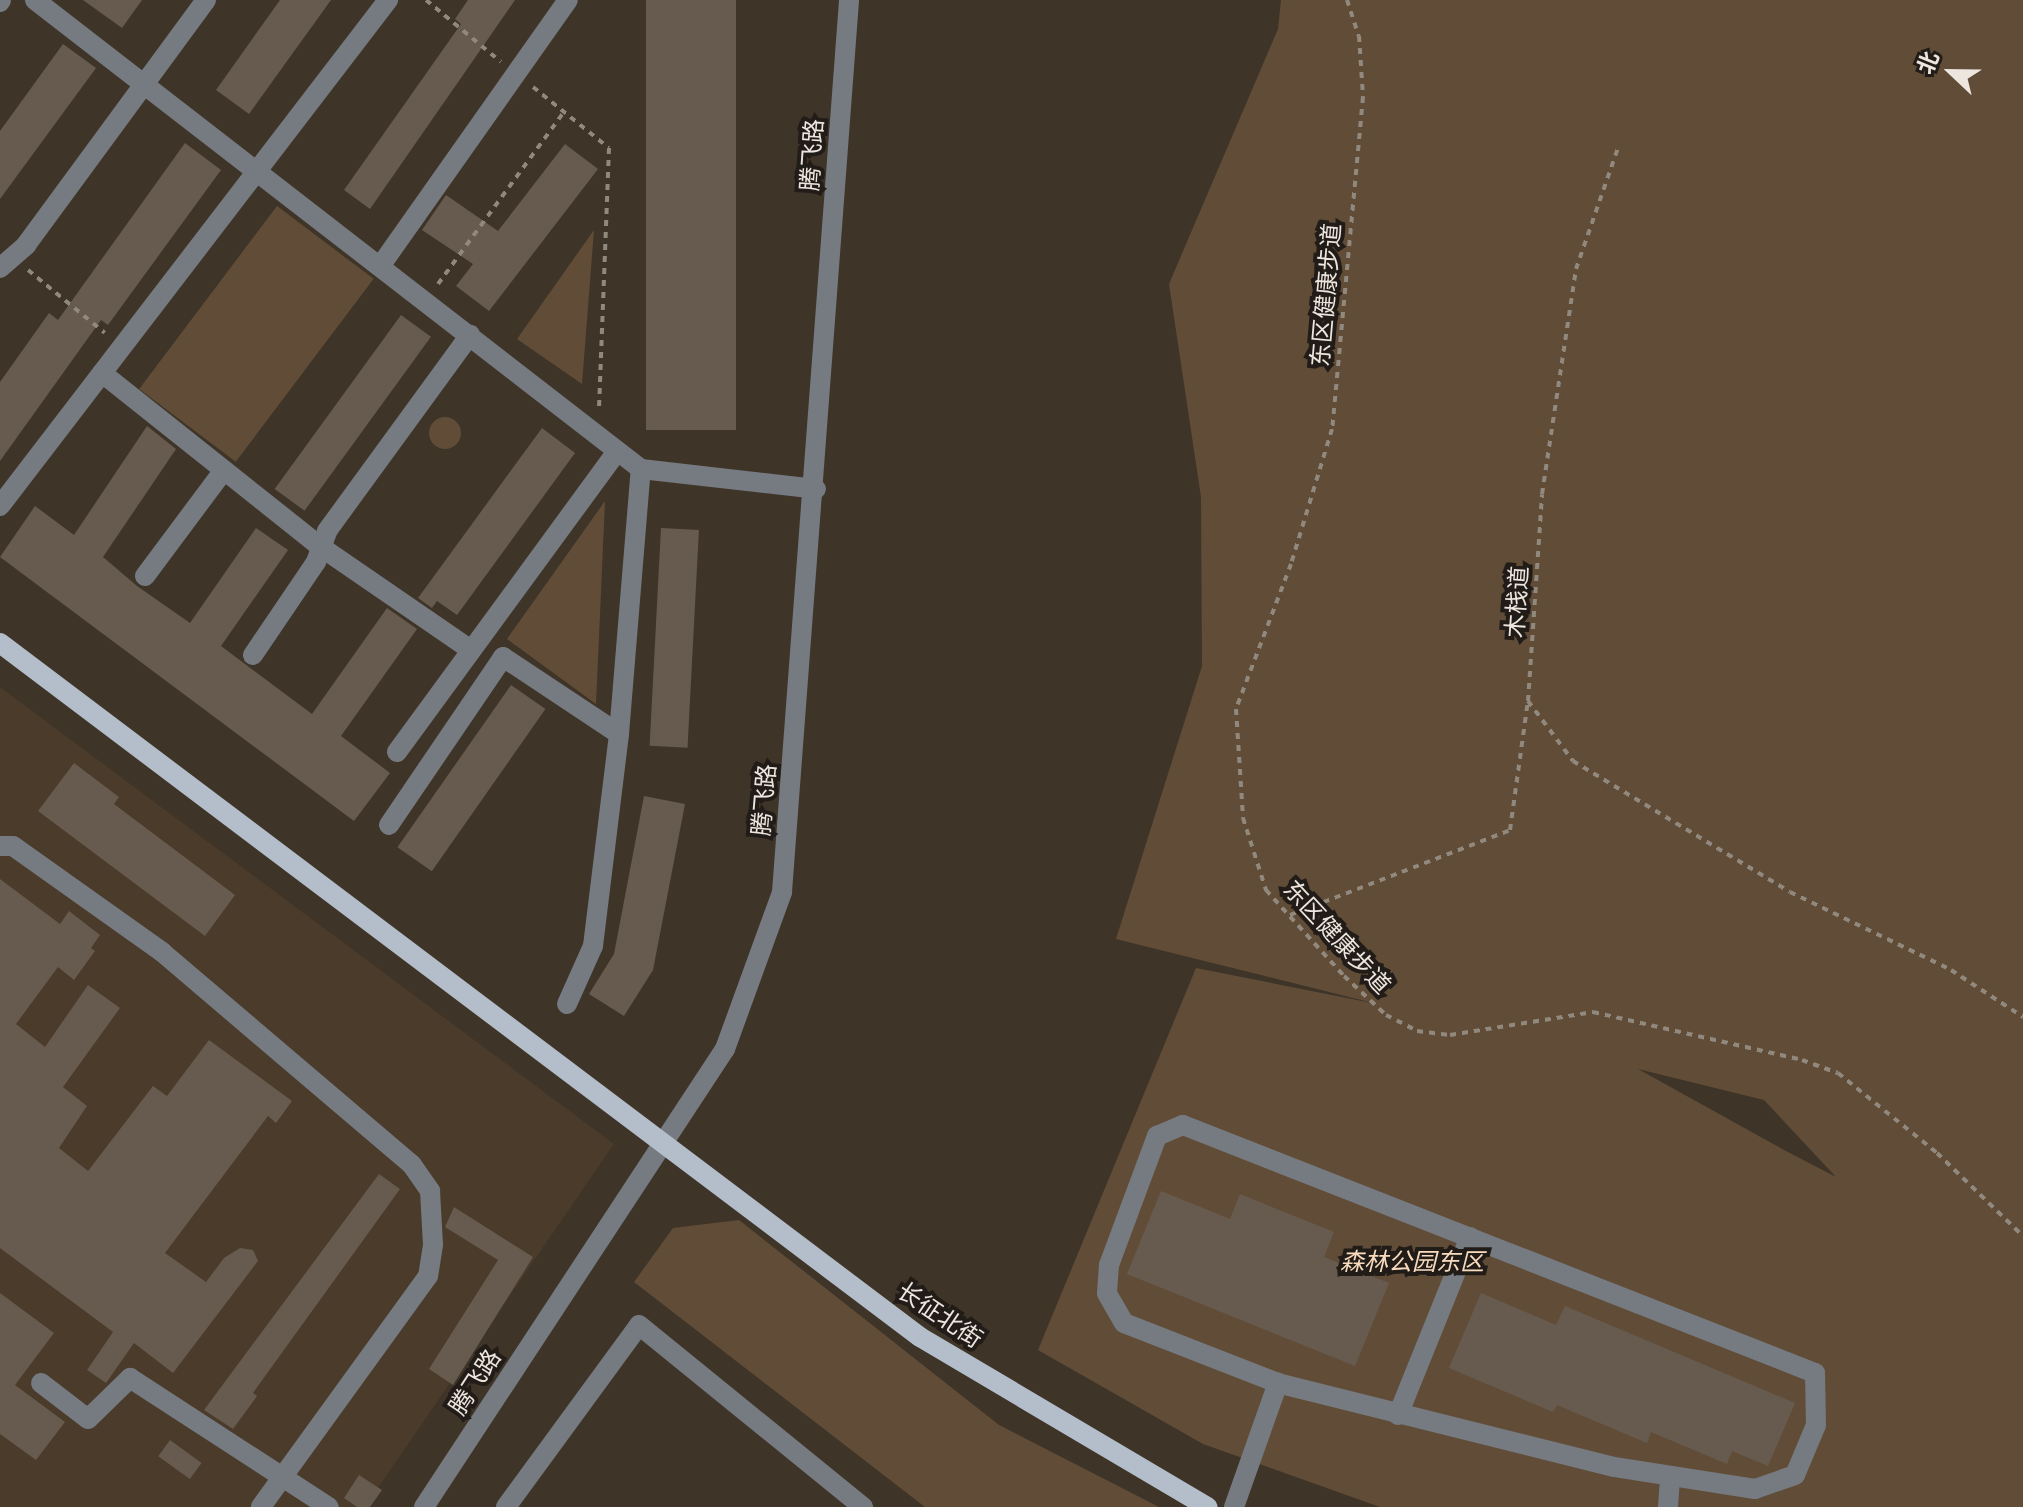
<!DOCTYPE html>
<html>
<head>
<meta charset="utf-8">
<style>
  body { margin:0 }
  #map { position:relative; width:2023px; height:1507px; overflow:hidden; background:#3f3428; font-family:"Zilla Slab","Noto Sans SC",serif }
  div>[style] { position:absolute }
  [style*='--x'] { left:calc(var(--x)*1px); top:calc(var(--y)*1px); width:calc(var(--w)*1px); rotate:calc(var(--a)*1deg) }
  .built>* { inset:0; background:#4a3b2a }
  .green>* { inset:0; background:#614d37; transform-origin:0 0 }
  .round { border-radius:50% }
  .building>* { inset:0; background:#675b4f; transform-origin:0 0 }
  .path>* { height:4px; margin-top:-2px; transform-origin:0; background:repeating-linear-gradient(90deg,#91887e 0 6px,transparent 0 12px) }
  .minor>* { height:20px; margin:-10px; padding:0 10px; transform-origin:10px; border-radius:10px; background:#767a81 }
  .major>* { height:20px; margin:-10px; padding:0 10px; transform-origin:10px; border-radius:10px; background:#b4becb }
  span { translate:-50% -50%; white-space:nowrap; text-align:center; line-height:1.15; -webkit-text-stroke:8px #211c17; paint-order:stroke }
  .street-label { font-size:24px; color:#ede6df }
  .park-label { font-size:24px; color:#f8dbbe; font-style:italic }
  .north { position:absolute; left:1911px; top:32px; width:80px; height:80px; -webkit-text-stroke:6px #211c17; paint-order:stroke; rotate:292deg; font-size:22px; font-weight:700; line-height:32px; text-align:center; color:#ede6df }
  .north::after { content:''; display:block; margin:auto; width:28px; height:36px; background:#ede6df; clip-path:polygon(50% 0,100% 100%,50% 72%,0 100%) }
</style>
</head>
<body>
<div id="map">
  <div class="built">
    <i style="clip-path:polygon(0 687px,614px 1144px,365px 1507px,0 1507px)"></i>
  </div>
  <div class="green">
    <i style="clip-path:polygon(evenodd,1281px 0,2023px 0,2023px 1507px,1380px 1507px,1203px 1444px,1038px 1350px,1196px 968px,1377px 1004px,1116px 939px,1202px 666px,1201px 497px,1169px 284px,1278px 29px,1281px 0,1638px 1069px,1764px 1100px,1836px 1177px,1784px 1150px,1638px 1069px)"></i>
    <i style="left:277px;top:206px;width:121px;height:229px;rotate:37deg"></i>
    <i style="clip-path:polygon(594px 230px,582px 384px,517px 339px)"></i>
    <i class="round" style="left:429px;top:417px;width:32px;height:32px"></i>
    <i style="clip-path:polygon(605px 501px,596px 704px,507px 639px)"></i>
    <i style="clip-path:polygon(739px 1220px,999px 1425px,1159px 1507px,925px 1507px,634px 1282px,673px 1228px)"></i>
  </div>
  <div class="building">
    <i style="clip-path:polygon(83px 0,142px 0,122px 28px)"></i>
    <i style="clip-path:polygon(280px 0,331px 0,249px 114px,216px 90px)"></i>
    <i style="clip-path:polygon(468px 0,515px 0,370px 209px,344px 190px,461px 24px,455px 19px)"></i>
    <i style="left:646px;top:0;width:90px;height:430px"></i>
    <i style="clip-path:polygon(63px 44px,96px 68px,0 199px,0 131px)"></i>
    <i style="clip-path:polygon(185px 143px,221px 170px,108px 325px,101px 320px,0 461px,0 382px,49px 313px,58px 320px)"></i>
    <i style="clip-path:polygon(565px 144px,598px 169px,489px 311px,456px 286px,473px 264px,422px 230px,446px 195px,498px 231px)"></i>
    <i style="left:401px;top:315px;width:37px;height:215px;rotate:36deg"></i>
    <i style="clip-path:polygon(147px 426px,176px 449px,103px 557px,137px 586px,190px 623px,256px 528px,288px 550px,221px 646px,312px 714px,387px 608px,417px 629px,341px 736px,390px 773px,354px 821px,0 557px,35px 506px,74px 535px)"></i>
    <i style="clip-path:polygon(542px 428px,575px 453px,457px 615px,437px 601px,432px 608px,418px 598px)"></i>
    <i style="left:661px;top:528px;width:38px;height:218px;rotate:3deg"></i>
    <i style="left:511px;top:685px;width:42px;height:198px;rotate:35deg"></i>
    <i style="clip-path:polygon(74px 763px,119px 797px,114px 804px,235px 895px,205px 936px,38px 811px)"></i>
    <i style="clip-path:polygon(644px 796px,685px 804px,653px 970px,624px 1016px,589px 994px,614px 954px)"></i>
    <i style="clip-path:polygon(0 879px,60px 924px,69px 911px,100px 935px,91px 948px,95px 951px,74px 980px,58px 967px,16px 1024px,45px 1047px,88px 985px,120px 1008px,63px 1087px,87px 1106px,59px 1148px,88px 1171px,153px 1086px,167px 1096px,209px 1040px,292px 1101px,276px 1123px,268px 1116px,165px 1253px,206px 1282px,224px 1258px,240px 1248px,253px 1250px,258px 1261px,173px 1373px,134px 1343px,106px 1383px,87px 1370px,113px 1332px,0 1248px)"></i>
    <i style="clip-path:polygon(379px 1174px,400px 1189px,253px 1393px,257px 1396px,233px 1429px,204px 1410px)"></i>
    <i style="clip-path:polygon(1161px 1191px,1230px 1219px,1240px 1194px,1334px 1232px,1324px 1257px,1389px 1283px,1355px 1366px,1127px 1274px)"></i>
    <i style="clip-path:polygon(454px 1207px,533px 1257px,453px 1385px,429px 1369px,498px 1260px,445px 1227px)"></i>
    <i style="clip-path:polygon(0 1293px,54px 1333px,15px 1385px,65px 1422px,36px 1460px,0 1434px)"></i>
    <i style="clip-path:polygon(1481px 1293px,1556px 1325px,1565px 1306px,1795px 1403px,1768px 1466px,1732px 1451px,1727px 1464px,1651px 1432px,1647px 1443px,1557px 1405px,1553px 1412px,1449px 1368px)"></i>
    <i style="left:170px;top:1440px;width:39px;height:20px;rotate:36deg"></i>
    <i style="clip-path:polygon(359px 1475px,382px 1490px,370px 1507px,357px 1507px,344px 1498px)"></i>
  </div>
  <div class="path">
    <i style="--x:426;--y:0;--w:97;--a:39.6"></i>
    <i style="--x:1347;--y:0;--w:38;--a:72"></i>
    <i style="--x:1359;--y:36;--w:61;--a:86.2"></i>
    <i style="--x:1363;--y:97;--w:333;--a:95.3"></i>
    <i style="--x:1332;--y:429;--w:141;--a:106.9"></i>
    <i style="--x:1291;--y:564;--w:155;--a:110.8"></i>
    <i style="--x:1236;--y:709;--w:109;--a:86.3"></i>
    <i style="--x:1243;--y:818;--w:76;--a:72.3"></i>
    <i style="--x:1266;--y:890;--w:116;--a:47.8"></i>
    <i style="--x:1344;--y:976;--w:57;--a:42.9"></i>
    <i style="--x:1386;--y:1015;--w:35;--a:27"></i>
    <i style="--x:1417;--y:1031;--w:33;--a:7"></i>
    <i style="--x:1450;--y:1035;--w:145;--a:-9.1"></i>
    <i style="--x:1593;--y:1012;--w:214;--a:12.9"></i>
    <i style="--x:1802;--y:1060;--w:38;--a:20"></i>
    <i style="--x:1838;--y:1073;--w:127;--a:38.9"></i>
    <i style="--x:1937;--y:1153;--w:120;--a:44"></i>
    <i style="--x:533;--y:87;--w:97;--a:38.8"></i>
    <i style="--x:609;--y:148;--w:261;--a:92.2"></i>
    <i style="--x:28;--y:270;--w:99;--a:39.3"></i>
    <i style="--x:438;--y:284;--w:213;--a:-53.8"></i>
    <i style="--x:1528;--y:701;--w:75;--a:53.1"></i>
    <i style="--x:1573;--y:761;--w:253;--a:31.1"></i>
    <i style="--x:1790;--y:892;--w:179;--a:25.8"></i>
    <i style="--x:1951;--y:970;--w:86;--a:33.1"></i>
    <i style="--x:1290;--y:915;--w:236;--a:-21.1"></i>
    <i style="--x:1510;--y:830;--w:130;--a:-82.1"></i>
    <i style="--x:1528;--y:701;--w:207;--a:-86.1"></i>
    <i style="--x:1542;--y:494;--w:228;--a:-81.4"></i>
    <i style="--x:1576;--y:269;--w:128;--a:-70.9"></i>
  </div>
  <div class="minor">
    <i style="--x:35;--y:0;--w:766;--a:37.74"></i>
    <i style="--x:641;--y:469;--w:176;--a:6.5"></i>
    <i style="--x:0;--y:2;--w:2;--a:-63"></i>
    <i style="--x:381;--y:265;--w:324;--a:-54.8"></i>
    <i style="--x:0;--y:268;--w:35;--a:-41"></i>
    <i style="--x:26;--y:245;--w:304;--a:-53.7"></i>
    <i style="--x:102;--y:373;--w:280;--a:38.5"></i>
    <i style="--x:321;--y:547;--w:182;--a:34.5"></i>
    <i style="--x:0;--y:506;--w:638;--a:-52.52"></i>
    <i style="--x:145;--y:576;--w:132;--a:-53.3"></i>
    <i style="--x:253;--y:655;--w:112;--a:-55.9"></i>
    <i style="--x:316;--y:562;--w:33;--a:-70"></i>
    <i style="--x:327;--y:531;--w:243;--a:-53.9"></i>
    <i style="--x:397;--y:752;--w:373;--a:-53.8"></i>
    <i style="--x:389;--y:825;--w:203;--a:-55.8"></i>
    <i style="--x:503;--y:657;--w:139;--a:33.6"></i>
    <i style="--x:0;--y:846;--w:13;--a:0"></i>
    <i style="--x:13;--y:846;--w:183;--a:35.4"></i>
    <i style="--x:162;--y:952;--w:328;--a:40.4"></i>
    <i style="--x:412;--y:1165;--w:32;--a:55"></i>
    <i style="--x:430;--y:1191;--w:54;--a:86.8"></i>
    <i style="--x:433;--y:1245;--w:31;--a:99"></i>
    <i style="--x:428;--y:1276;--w:285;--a:125.9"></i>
    <i style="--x:567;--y:1004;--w:64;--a:-65.9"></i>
    <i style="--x:593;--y:946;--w:214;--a:-83"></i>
    <i style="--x:619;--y:734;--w:266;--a:-85.3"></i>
    <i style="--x:1183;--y:1125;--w:679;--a:21.43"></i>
    <i style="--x:1815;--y:1373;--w:52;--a:88.9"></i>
    <i style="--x:1816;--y:1425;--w:54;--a:112.8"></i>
    <i style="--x:1795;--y:1475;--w:42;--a:160.7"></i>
    <i style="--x:1755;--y:1489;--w:143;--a:-171.1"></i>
    <i style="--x:1614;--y:1467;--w:346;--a:-166"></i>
    <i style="--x:1278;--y:1383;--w:165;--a:-158.7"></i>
    <i style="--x:1124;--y:1323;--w:34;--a:-120"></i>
    <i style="--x:1107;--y:1293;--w:28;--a:-86"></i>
    <i style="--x:1109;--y:1265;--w:138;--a:-69.6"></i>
    <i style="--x:1157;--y:1136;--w:28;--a:-23"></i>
    <i style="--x:41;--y:1383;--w:59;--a:37.5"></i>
    <i style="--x:88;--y:1419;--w:59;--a:-44.3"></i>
    <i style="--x:130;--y:1378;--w:237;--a:33"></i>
    <i style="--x:1398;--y:1415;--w:192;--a:-68"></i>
    <i style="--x:424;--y:1507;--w:548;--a:-56.69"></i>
    <i style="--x:725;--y:1049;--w:167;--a:-70"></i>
    <i style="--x:782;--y:892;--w:895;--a:-85.7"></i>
    <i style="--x:506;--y:1507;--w:225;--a:-53.8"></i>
    <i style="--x:639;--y:1325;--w:289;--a:39.1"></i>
    <i style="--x:1234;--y:1507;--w:132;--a:-70.5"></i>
    <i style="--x:1668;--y:1507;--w:31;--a:-86"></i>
  </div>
  <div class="major">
    <i style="--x:0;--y:643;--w:1152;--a:37.03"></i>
    <i style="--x:920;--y:1337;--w:334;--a:30.6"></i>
  </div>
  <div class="street-label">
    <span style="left:812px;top:155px;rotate:-86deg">腾飞路</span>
    <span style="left:1326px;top:295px;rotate:-85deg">东区健康步道</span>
    <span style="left:1517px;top:602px;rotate:-86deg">木栈道</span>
    <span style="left:764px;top:800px;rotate:-85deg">腾飞路</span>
    <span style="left:1337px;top:937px;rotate:47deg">东区健康步道</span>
    <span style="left:940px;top:1315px;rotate:34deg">长征北街</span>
    <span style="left:475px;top:1382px;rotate:-57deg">腾飞路</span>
  </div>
  <div class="park-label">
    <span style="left:1412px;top:1262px">森林公园东区</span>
  </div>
  <div class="north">北</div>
</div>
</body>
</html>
